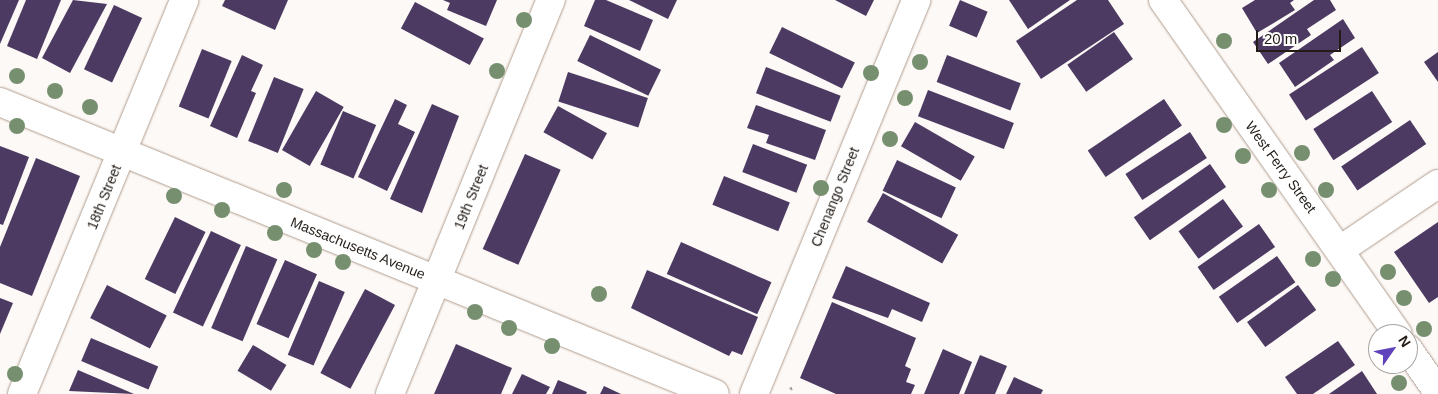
<!DOCTYPE html>
<html>
<head>
<meta charset="utf-8">
<style>
  body { margin:0 }
  #map { position:relative; width:1438px; height:394px; overflow:hidden; background:#fdf9f6; font-family:Arial,sans-serif }
  div>[style] { position:absolute }
  [style*='--x'] { left:calc(var(--x)*1px); top:calc(var(--y)*1px); width:calc(var(--w)*1px); rotate:calc(var(--a)*1deg) }
  .building>* { inset:0; background:#4c3a62; transform-origin:0 0 }
  .path>* { height:3px; margin-top:-1.5px; transform-origin:0; background:repeating-linear-gradient(90deg,#aba5a2 0 2.5px,transparent 0 5px) }
  .roads { filter:drop-shadow(0 0 1px #af9d8f) drop-shadow(0 0 1px #af9d8f) }
  .street>* { height:28px; margin:-14px; padding:0 14px; transform-origin:14px; border-radius:14px; background:#fff }
  .secondary>* { height:28px; margin:-14px; padding:0 14px; transform-origin:14px; border-radius:14px; background:#fff }
  .trees>* { width:16px; height:16px; margin:-8px; border-radius:50%; background:#768f6f }
  span { translate:-50% -50%; white-space:nowrap; text-align:center; line-height:1.15; -webkit-text-stroke:5px #fff; paint-order:stroke }
  .street-label { font-size:14px; color:#221b16 }
  .north { position:absolute; left:1368px; top:324px; width:50px; height:50px; box-sizing:border-box; background:#fff; border:1px solid #a7a4a2; border-radius:50%; rotate:57deg; font-size:14px; font-weight:700; line-height:20px; text-align:center; color:#221b16 }
  .north::after { content:''; display:block; margin:auto; width:18px; height:22px; background:#6043bc; clip-path:polygon(50% 0,100% 100%,50% 72%,0 100%) }
  .scale { position:absolute; left:1256px; top:30px; width:85px; height:22px; box-sizing:border-box; border:2px solid #221b16; border-top:0; padding-left:6px; font-size:15px; line-height:18px; white-space:nowrap; color:#221b16; -webkit-text-stroke:4px #fff; paint-order:stroke }
</style>
</head>
<body>
<div id="map">
  <div class="building">
    <i style="clip-path:polygon(0 0,19px 0,0 44px)"></i>
    <i style="clip-path:polygon(26px 0,61px 0,37px 59px,7px 46px)"></i>
    <i style="clip-path:polygon(73px 0,107px 4px,70px 73px,42px 58px)"></i>
    <i style="clip-path:polygon(225px 0,288px 0,275px 30px,222px 6px)"></i>
    <i style="clip-path:polygon(443px 0,497px 0,486px 26px,447px 10px,450px 3px)"></i>
    <i style="clip-path:polygon(595px 0,606px 0,653px 20px,640px 51px,584px 26px)"></i>
    <i style="clip-path:polygon(629px 0,677px 0,668px 19px)"></i>
    <i style="clip-path:polygon(835px 0,874px 0,866px 16px)"></i>
    <i style="left:960px;top:0;width:30px;height:28px;rotate:23deg"></i>
    <i style="clip-path:polygon(1009px 0,1070px 0,1028px 29px)"></i>
    <i style="clip-path:polygon(1077px 0,1108px 0,1124px 24px,1041px 79px,1016px 41px)"></i>
    <i style="clip-path:polygon(1255px 0,1294px 0,1290px 3px,1295px 10px,1257px 33px,1242px 8px)"></i>
    <i style="clip-path:polygon(1314px 0,1330px 0,1336px 10px,1307px 29px,1311px 35px,1268px 64px,1253px 42px)"></i>
    <i style="left:415px;top:2px;width:78px;height:30px;rotate:28deg"></i>
    <i style="left:114px;top:5px;width:31px;height:71px;rotate:25deg"></i>
    <i style="clip-path:polygon(1343px 19px,1355px 38px,1330px 55px,1334px 60px,1295px 87px,1279px 63px)"></i>
    <i style="left:782px;top:27px;width:81px;height:29px;rotate:26deg"></i>
    <i style="left:1114px;top:32px;width:33px;height:57px;rotate:55deg"></i>
    <i style="left:590px;top:35px;width:79px;height:29px;rotate:26deg"></i>
    <i style="left:1362px;top:47px;width:31px;height:87px;rotate:57deg"></i>
    <i style="left:202px;top:49px;width:32px;height:62px;rotate:22deg"></i>
    <i style="clip-path:polygon(1438px 52px,1438px 82px,1424px 62px)"></i>
    <i style="clip-path:polygon(242px 55px,263px 65px,251px 91px,256px 93px,237px 138px,210px 126px)"></i>
    <i style="left:947px;top:55px;width:79px;height:29px;rotate:21deg"></i>
    <i style="left:766px;top:67px;width:80px;height:28px;rotate:21deg"></i>
    <i style="left:568px;top:72px;width:84px;height:31px;rotate:18deg"></i>
    <i style="left:274px;top:77px;width:32px;height:69px;rotate:22deg"></i>
    <i style="left:928px;top:90px;width:92px;height:28px;rotate:21deg"></i>
    <i style="left:316px;top:91px;width:32px;height:68px;rotate:30deg"></i>
    <i style="left:1372px;top:91px;width:37px;height:70px;rotate:57deg"></i>
    <i style="clip-path:polygon(395px 99px,407px 105px,398px 124px,415px 132px,387px 191px,358px 177px)"></i>
    <i style="left:1164px;top:99px;width:32px;height:92px;rotate:56deg"></i>
    <i style="clip-path:polygon(432px 104px,459px 116px,422px 213px,390px 199px)"></i>
    <i style="clip-path:polygon(756px 105px,826px 130px,815px 160px,766px 143px,769px 135px,747px 128px)"></i>
    <i style="left:558px;top:106px;width:56px;height:30px;rotate:29deg"></i>
    <i style="left:343px;top:111px;width:36px;height:58px;rotate:23deg"></i>
    <i style="left:1410px;top:120px;width:29px;height:83px;rotate:56deg"></i>
    <i style="left:915px;top:122px;width:69px;height:28px;rotate:30deg"></i>
    <i style="left:1190px;top:132px;width:31px;height:77px;rotate:57deg"></i>
    <i style="left:753px;top:144px;width:58px;height:30px;rotate:21deg"></i>
    <i style="clip-path:polygon(0 146px,29px 157px,3px 225px,0 224px)"></i>
    <i style="left:525px;top:154px;width:39px;height:104px;rotate:24deg"></i>
    <i style="clip-path:polygon(36px 158px,80px 176px,32px 296px,0 283px,0 247px)"></i>
    <i style="left:897px;top:160px;width:65px;height:34px;rotate:25deg"></i>
    <i style="left:1210px;top:164px;width:28px;height:93px;rotate:55deg"></i>
    <i style="left:724px;top:176px;width:71px;height:31px;rotate:22deg"></i>
    <i style="left:883px;top:193px;width:86px;height:33px;rotate:29deg"></i>
    <i style="left:1223px;top:199px;width:34px;height:55px;rotate:54deg"></i>
    <i style="left:175px;top:217px;width:34px;height:69px;rotate:26deg"></i>
    <i style="clip-path:polygon(1438px 222px,1438px 297px,1429px 303px,1394px 252px)"></i>
    <i style="left:1259px;top:224px;width:28px;height:75px;rotate:55deg"></i>
    <i style="left:211px;top:231px;width:33px;height:90px;rotate:25deg"></i>
    <i style="left:681px;top:242px;width:99px;height:35px;rotate:24deg"></i>
    <i style="left:246px;top:246px;width:34px;height:89px;rotate:23deg"></i>
    <i style="left:1277px;top:256px;width:32px;height:71px;rotate:55deg"></i>
    <i style="left:285px;top:260px;width:35px;height:70px;rotate:24deg"></i>
    <i style="clip-path:polygon(846px 266px,930px 303px,922px 322px,892px 309px,888px 318px,832px 298px)"></i>
    <i style="clip-path:polygon(647px 270px,758px 317px,742px 355px,732px 351px,729px 356px,631px 308px)"></i>
    <i style="left:319px;top:281px;width:28px;height:80px;rotate:23deg"></i>
    <i style="left:107px;top:285px;width:67px;height:37px;rotate:27deg"></i>
    <i style="left:1298px;top:285px;width:31px;height:63px;rotate:54deg"></i>
    <i style="left:365px;top:289px;width:34px;height:95px;rotate:28deg"></i>
    <i style="clip-path:polygon(0 298px,13px 303px,0 334px)"></i>
    <i style="clip-path:polygon(832px 302px,916px 338px,905px 366px,911px 369px,906px 382px,915px 385px,911px 394px,836px 394px,800px 378px)"></i>
    <i style="left:91px;top:338px;width:73px;height:25px;rotate:23deg"></i>
    <i style="clip-path:polygon(1338px 341px,1355px 365px,1313px 394px,1297px 394px,1285px 377px)"></i>
    <i style="clip-path:polygon(456px 344px,512px 368px,501px 394px,434px 394px)"></i>
    <i style="left:253px;top:345px;width:39px;height:30px;rotate:31deg"></i>
    <i style="clip-path:polygon(943px 349px,972px 362px,959px 394px,924px 394px)"></i>
    <i style="clip-path:polygon(980px 355px,1007px 366px,995px 394px,964px 394px)"></i>
    <i style="clip-path:polygon(78px 370px,134px 394px,133px 394px,69px 391px)"></i>
    <i style="clip-path:polygon(1362px 371px,1377px 394px,1329px 394px)"></i>
    <i style="clip-path:polygon(522px 374px,550px 387px,546px 394px,512px 394px)"></i>
    <i style="clip-path:polygon(1014px 377px,1043px 390px,1041px 394px,1006px 394px)"></i>
    <i style="clip-path:polygon(558px 380px,587px 392px,586px 394px,552px 394px)"></i>
    <i style="clip-path:polygon(604px 386px,621px 394px,600px 394px)"></i>
  </div>
  <div class="path">
    <i style="--x:790;--y:389;--w:4;--a:-34"></i>
  </div>
  <div class="roads">
    <div class="street">
      <i style="--x:0;--y:102;--w:772;--a:22.21"></i>
      <i style="--x:1340;--y:250;--w:118;--a:-34"></i>
      <i style="--x:22;--y:394;--w:426;--a:-67.6"></i>
      <i style="--x:390;--y:394;--w:426;--a:-67.8"></i>
      <i style="--x:754;--y:394;--w:426;--a:-67.6"></i>
    </div>
    <div class="secondary">
      <i style="--x:1163;--y:0;--w:408;--a:54.9"></i>
      <i style="--x:1408;--y:349;--w:52;--a:55.1"></i>
    </div>
  </div>
  <div class="trees">
    <i style="left:524px;top:20px"></i>
    <i style="left:1224px;top:41px"></i>
    <i style="left:920px;top:62px"></i>
    <i style="left:497px;top:71px"></i>
    <i style="left:871px;top:73px"></i>
    <i style="left:17px;top:76px"></i>
    <i style="left:55px;top:91px"></i>
    <i style="left:905px;top:98px"></i>
    <i style="left:90px;top:107px"></i>
    <i style="left:1224px;top:125px"></i>
    <i style="left:17px;top:126px"></i>
    <i style="left:890px;top:139px"></i>
    <i style="left:1302px;top:153px"></i>
    <i style="left:1243px;top:156px"></i>
    <i style="left:821px;top:188px"></i>
    <i style="left:284px;top:190px"></i>
    <i style="left:1269px;top:190px"></i>
    <i style="left:1326px;top:190px"></i>
    <i style="left:174px;top:196px"></i>
    <i style="left:222px;top:210px"></i>
    <i style="left:275px;top:233px"></i>
    <i style="left:314px;top:250px"></i>
    <i style="left:1313px;top:259px"></i>
    <i style="left:343px;top:262px"></i>
    <i style="left:1388px;top:272px"></i>
    <i style="left:1333px;top:279px"></i>
    <i style="left:599px;top:294px"></i>
    <i style="left:1404px;top:298px"></i>
    <i style="left:475px;top:312px"></i>
    <i style="left:509px;top:328px"></i>
    <i style="left:1424px;top:329px"></i>
    <i style="left:552px;top:346px"></i>
    <i style="left:15px;top:374px"></i>
    <i style="left:1399px;top:383px"></i>
  </div>
  <div class="street-label">
    <span style="left:1281px;top:167px;rotate:54deg">West Ferry Street</span>
    <span style="left:104px;top:197px;rotate:-68deg">18th Street</span>
    <span style="left:471px;top:197px;rotate:-68deg">19th Street</span>
    <span style="left:835px;top:197px;rotate:-68deg">Chenango Street</span>
    <span style="left:358px;top:248px;rotate:22deg">Massachusetts Avenue</span>
  </div>
  <div class="north">N</div>
  <div class="scale">20 m</div>
</div>
</body>
</html>
